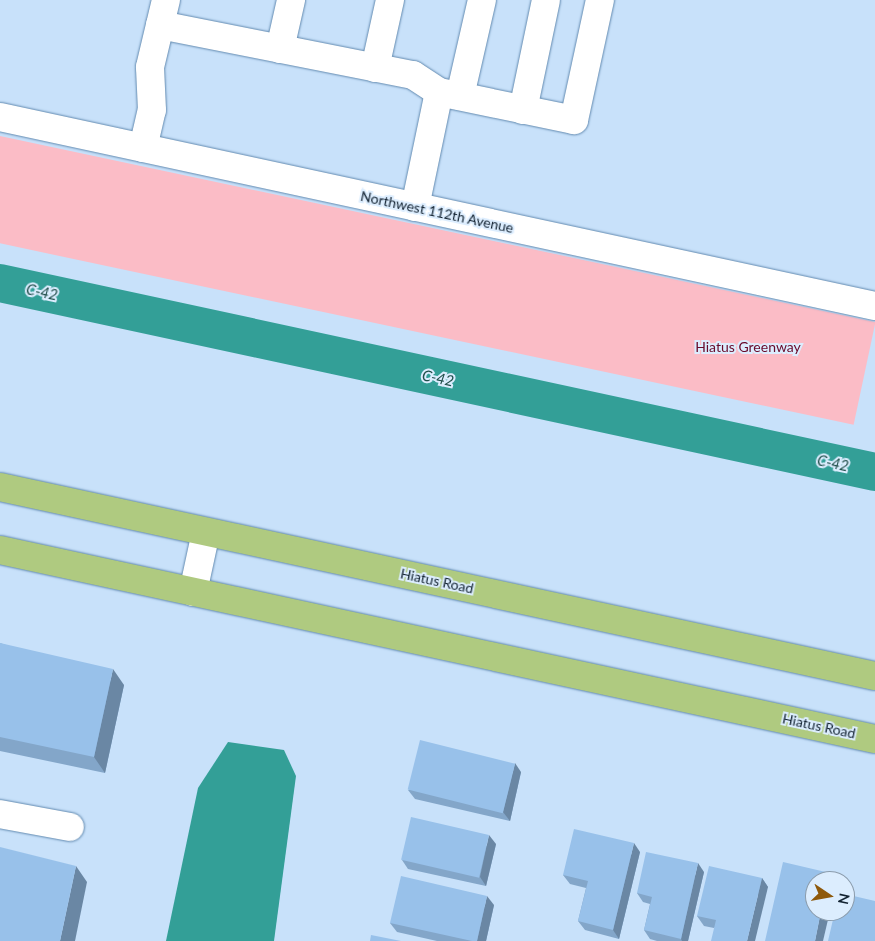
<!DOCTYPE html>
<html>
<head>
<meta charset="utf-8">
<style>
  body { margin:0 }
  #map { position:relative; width:875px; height:941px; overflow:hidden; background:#c8e1fa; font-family:Lato,sans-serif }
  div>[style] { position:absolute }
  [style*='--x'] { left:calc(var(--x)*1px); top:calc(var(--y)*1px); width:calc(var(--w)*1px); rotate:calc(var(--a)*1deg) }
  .green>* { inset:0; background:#fbbcc6; transform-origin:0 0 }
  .water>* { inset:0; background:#339f97 }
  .canal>* { height:38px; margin:-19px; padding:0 19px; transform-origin:19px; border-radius:19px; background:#339f97 }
  .roads { filter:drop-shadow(0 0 1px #628ab0) drop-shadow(0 0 1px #628ab0) }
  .minor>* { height:28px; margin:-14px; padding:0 14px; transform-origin:14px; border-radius:14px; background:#fff }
  .major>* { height:28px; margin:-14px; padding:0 14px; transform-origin:14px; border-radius:14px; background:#afca80 }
  .wall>* { inset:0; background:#83a6c9 }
  .shaded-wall>* { inset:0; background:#6a87a4 }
  .building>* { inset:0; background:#98c1ea; transform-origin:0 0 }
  span { translate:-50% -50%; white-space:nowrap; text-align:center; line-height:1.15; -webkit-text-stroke:4px #dcedfe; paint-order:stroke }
  .street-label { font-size:14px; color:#122231 }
  .park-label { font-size:14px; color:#68092a }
  .water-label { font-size:15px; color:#204e4a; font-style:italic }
  .north { position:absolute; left:805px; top:871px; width:50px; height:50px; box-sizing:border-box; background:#dcedfe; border:1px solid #8b9cac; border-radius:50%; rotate:102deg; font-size:14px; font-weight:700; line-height:20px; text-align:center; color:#122231 }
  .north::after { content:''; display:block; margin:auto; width:18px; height:22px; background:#8e590b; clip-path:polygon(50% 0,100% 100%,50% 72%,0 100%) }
</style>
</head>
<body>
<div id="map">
  <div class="green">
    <i style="left:0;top:136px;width:895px;height:105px;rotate:12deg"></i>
  </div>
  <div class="water">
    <i style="clip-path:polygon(228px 742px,284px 750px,296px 776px,274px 941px,166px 941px,198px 788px)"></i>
  </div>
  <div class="canal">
    <i style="--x:0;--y:283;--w:895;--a:12.19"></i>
  </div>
  <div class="roads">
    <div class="minor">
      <i style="--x:160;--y:25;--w:258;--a:11.2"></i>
      <i style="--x:413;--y:75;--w:31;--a:33"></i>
      <i style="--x:280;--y:49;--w:50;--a:-77.3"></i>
      <i style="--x:375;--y:68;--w:70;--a:-77.6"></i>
      <i style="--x:460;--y:96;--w:98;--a:-77.1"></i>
      <i style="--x:523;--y:110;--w:112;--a:-78.2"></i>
      <i style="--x:0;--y:117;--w:895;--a:12.19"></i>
      <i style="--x:143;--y:148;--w:39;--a:-77"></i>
      <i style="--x:152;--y:110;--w:43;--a:-92.7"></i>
      <i style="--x:150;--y:67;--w:69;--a:-76.6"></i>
      <i style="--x:415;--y:207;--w:117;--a:-78.2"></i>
      <i style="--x:439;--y:92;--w:138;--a:11.7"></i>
      <i style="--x:574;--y:120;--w:123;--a:-77.8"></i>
      <i style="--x:193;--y:592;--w:61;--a:-77.8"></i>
      <i style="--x:0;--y:814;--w:71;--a:10.5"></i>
    </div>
    <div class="major">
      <i style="--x:0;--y:487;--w:895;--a:12.19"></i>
      <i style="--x:0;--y:550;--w:895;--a:12.19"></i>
    </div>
  </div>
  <div class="wall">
    <i style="clip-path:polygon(0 643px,124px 685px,105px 773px,0 751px)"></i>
    <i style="clip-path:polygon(521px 772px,510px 821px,415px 799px,408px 790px)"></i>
    <i style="clip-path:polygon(496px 844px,486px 886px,408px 869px,402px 860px)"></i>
    <i style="clip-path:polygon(640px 852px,619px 939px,585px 930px,578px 921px,586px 888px,570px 884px,563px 875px)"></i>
    <i style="clip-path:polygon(704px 872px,688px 941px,657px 941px,650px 939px,644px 930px,650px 904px,643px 902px,637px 893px)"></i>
    <i style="clip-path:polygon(762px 878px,768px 887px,714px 928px,704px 926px,697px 916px)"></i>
    <i style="clip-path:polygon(494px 905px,486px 941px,437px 941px,397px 932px,390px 923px)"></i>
  </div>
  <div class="shaded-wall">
    <i style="clip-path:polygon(113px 669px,124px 685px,105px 773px,94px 757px)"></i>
    <i style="clip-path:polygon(515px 763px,521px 772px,510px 821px,503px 812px)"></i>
    <i style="clip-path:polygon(489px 835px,496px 844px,486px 886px,480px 877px)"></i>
    <i style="clip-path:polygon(634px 843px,640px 852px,619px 939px,613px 930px)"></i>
    <i style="clip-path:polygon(698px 863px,704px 872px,688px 941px,682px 941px,681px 939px)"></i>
    <i style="clip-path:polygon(76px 866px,87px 882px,75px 941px,60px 941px)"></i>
    <i style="clip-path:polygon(830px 873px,836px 881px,828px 881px)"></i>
    <i style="clip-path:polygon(762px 878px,768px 887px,755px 941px,747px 941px)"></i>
    <i style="clip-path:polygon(487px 896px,494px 905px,486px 941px,477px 941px)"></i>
    <i style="clip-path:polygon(821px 911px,830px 911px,823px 941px,815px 941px)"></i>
  </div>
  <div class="building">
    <i style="clip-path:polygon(0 643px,113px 669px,94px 757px,0 737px)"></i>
    <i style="left:420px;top:740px;width:98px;height:51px;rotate:14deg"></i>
    <i style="left:411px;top:817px;width:80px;height:44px;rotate:13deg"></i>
    <i style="clip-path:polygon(574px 829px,634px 843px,613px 930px,578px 921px,588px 881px,563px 875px)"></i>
    <i style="clip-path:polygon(0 847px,76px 866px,60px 941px,0 941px)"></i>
    <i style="clip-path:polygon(646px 852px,698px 863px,681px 939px,644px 930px,652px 897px,637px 893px)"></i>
    <i style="clip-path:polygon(783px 862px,830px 873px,828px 881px,815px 881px,815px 911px,821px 911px,815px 941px,765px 941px)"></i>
    <i style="clip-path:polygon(709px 866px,762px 878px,747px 941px,711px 941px,716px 920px,697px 916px)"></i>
    <i style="clip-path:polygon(401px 876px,487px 896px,477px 941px,472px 941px,390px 923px)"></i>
    <i style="clip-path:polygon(845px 894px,875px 901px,875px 941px,828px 941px,835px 911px,845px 911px)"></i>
    <i style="clip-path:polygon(371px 935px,401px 941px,370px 941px)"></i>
  </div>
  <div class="street-label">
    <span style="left:437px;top:212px;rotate:12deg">Northwest 112th Avenue</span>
    <span style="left:437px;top:581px;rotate:12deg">Hiatus Road</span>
    <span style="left:819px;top:726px;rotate:12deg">Hiatus Road</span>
  </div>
  <div class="park-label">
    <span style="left:748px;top:347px">Hiatus Greenway</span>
  </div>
  <div class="water-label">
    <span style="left:42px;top:292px;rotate:12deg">C-42</span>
    <span style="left:438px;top:378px;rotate:12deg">C-42</span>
    <span style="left:833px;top:463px;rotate:12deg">C-42</span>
  </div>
  <div class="north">N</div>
</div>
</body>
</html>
